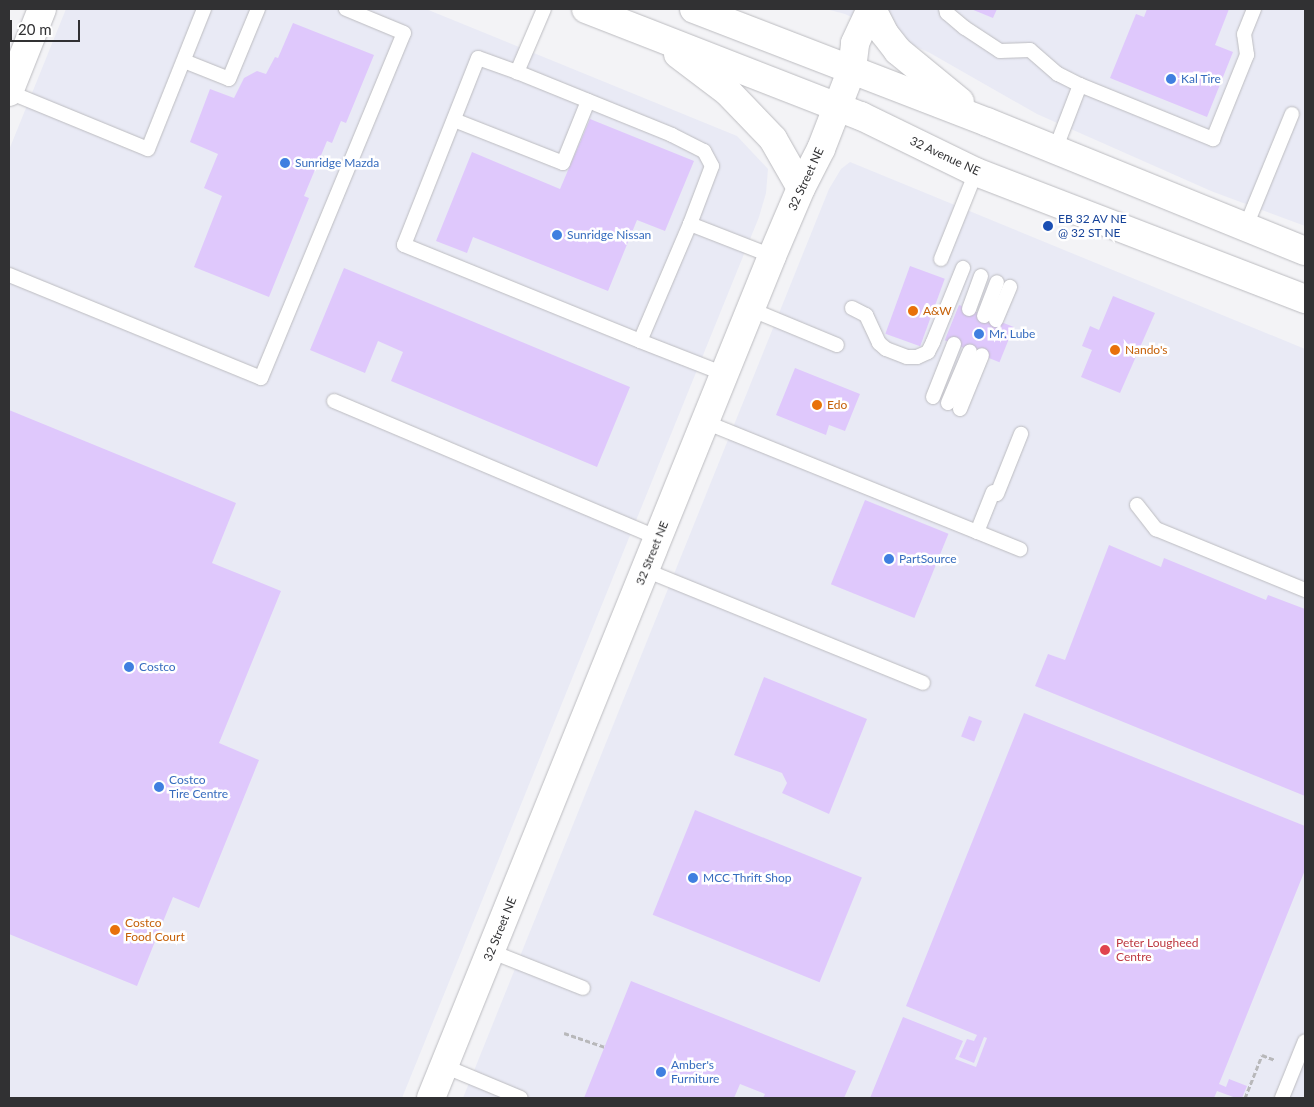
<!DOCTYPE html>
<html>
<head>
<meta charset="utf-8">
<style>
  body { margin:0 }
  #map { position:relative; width:1314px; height:1107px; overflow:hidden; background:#f3f3f6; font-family:Lato,sans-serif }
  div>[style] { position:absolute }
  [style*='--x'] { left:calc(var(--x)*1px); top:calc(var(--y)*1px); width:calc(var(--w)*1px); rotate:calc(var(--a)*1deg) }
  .built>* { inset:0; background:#e9eaf5 }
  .building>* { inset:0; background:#dfc8fc; transform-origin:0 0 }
  .path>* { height:3px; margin-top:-1.5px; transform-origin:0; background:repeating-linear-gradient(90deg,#b8b8ba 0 5px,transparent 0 7.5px) }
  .roads { filter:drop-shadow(0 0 1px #bcbcc0) drop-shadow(0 0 1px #bcbcc0) }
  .lane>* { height:14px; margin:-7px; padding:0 7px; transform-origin:7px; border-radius:7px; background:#fff }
  .street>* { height:28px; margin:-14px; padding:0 14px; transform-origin:14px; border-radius:14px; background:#fff }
  .secondary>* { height:28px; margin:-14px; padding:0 14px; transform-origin:14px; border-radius:14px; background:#fff }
  .dots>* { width:14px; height:14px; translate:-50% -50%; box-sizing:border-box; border:2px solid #fff; border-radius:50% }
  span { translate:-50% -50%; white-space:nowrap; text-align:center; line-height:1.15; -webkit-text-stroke:5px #fff; paint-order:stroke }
  .shop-label { font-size:12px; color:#366cbe }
  .left { translate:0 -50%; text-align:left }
  .street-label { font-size:12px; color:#313133 }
  .transit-label { font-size:12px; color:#164399 }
  .food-label { font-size:12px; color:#c56008 }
  .health-label { font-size:12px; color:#be3a42 }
  .frame { position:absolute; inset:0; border:10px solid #313133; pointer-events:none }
  .scale { position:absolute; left:10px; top:20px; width:70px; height:22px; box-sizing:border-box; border:2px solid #313133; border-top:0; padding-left:6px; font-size:15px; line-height:18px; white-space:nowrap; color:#313133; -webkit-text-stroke:4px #fff; paint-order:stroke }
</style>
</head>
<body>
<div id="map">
  <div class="built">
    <i style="clip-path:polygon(66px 9px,426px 9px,737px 136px,768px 169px,766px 193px,759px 217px,402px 1098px,9px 1098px,9px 150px)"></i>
    <i style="clip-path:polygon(826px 9px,1305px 9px,1305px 226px,1211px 191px,1037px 114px,930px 53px,845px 14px)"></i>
    <i style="clip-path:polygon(850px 162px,1305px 349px,1305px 1098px,463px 1098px,829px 189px,841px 169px)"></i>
  </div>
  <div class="building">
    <i style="clip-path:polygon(971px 9px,997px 9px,993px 18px)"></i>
    <i style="clip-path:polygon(1147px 9px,1229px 9px,1215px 45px,1233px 52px,1207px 117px,1110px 78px,1136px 14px,1144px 17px)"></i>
    <i style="clip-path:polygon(293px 23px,374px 55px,346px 123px,341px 121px,332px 143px,327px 141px,304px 196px,309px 198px,269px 297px,194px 267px,222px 196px,204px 188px,218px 154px,190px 142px,210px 89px,234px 98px,244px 78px,257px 71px,266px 74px,275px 57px,278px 58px)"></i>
    <i style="clip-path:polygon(590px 119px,694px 161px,665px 231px,637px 220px,608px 291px,473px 237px,467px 253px,436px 241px,472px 152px,560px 189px)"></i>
    <i style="left:910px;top:266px;width:37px;height:72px;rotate:20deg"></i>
    <i style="clip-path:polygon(344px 268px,630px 387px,597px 467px,391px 381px,403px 352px,378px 341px,365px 373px,310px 350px)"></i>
    <i style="clip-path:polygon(1113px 296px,1155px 313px,1120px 393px,1081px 377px,1092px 350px,1082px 346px,1090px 326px,1099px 330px)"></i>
    <i style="left:959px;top:305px;width:59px;height:38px;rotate:22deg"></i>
    <i style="clip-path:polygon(795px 368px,860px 394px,845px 431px,829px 425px,826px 435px,776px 415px)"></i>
    <i style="clip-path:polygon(9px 410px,236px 503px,212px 563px,281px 591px,219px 743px,259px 760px,199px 908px,173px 897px,137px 986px,9px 934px)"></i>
    <i style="left:865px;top:500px;width:90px;height:91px;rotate:22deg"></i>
    <i style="clip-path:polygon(1109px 545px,1161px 567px,1164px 558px,1266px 600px,1268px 595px,1305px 609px,1305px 796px,1035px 686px,1048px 654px,1065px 660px)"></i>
    <i style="clip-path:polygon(764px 677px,867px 719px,829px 814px,782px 793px,787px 783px,782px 773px,734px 755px)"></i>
    <i style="clip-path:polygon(1024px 713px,1305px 826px,1305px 870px,1219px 1084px,1226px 1087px,1229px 1079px,1247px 1086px,1242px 1098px,1236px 1098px,1217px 1091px,1214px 1098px,870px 1098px,903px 1017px,963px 1041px,955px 1059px,976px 1067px,987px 1038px,984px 1037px,974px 1063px,959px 1057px,967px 1039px,974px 1041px,977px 1035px,906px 1006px)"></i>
    <i style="left:969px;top:716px;width:14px;height:22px;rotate:21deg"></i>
    <i style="left:695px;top:810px;width:180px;height:113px;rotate:22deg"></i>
    <i style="clip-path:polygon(631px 981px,856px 1071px,844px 1098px,763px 1098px,765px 1094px,740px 1084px,734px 1098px,584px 1098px)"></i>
  </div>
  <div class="path">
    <i style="--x:564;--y:1033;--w:43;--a:18.9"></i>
    <i style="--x:1245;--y:1098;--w:46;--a:-68.4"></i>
    <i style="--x:1262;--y:1055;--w:14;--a:21"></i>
  </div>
  <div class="roads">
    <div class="lane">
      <i style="--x:544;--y:9;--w:69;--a:113.2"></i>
      <i style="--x:517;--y:72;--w:167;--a:22.1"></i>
      <i style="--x:672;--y:135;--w:36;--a:27"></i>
      <i style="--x:704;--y:151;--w:17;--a:62"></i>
      <i style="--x:712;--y:166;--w:62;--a:110.8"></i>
      <i style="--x:690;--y:224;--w:88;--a:21.3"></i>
      <i style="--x:946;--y:9;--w:4;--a:76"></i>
      <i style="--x:947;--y:13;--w:23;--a:40"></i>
      <i style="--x:965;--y:28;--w:42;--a:33.3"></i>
      <i style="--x:1000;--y:51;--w:30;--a:-2"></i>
      <i style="--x:1030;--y:50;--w:37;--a:41"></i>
      <i style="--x:1058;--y:74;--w:25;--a:27"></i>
      <i style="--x:1080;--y:85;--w:70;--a:111"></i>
      <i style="--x:184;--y:61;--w:48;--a:21.8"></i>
      <i style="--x:229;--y:79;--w:76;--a:-67.5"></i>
      <i style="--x:517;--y:72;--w:41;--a:-160.3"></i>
      <i style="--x:478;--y:58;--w:201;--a:111.6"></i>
      <i style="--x:404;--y:245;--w:255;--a:22.1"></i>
      <i style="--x:1080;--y:85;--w:144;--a:22.1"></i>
      <i style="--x:1213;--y:139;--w:91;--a:-68"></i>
      <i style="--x:1247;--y:55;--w:21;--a:-98"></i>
      <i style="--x:1244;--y:34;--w:27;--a:-68"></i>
      <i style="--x:9;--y:92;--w:150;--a:22.3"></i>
      <i style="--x:148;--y:149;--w:151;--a:-68.2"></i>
      <i style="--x:454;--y:120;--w:117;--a:21.5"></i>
      <i style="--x:563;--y:163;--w:67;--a:-68"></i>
      <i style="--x:690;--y:224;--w:127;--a:113.1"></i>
      <i style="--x:640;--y:341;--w:90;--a:21.4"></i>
      <i style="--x:1246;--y:226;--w:121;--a:-67.7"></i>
      <i style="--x:941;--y:259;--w:94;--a:-68.1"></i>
      <i style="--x:9;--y:275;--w:272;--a:22.2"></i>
      <i style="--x:261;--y:378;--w:373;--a:-67.5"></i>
      <i style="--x:404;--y:33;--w:63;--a:-157.5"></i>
      <i style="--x:852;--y:308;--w:16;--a:27"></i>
      <i style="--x:866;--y:315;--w:31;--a:65"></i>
      <i style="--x:879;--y:343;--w:9;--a:41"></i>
      <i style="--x:886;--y:349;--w:22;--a:21"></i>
      <i style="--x:907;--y:357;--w:10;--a:0"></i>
      <i style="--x:917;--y:357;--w:12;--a:-24"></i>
      <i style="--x:928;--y:352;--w:11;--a:-63"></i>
      <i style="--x:933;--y:342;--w:80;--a:-67.9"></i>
      <i style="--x:750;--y:309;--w:94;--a:22.5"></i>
      <i style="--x:969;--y:309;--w:35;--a:-70"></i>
      <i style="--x:984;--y:316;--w:36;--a:-69"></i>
      <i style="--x:996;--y:320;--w:36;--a:-67"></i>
      <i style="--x:933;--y:397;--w:57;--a:-68.4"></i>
      <i style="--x:334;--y:401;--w:352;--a:22.9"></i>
      <i style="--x:948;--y:403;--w:56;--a:-67.1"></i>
      <i style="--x:960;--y:409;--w:58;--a:-67.8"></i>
      <i style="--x:705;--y:422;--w:340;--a:22"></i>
      <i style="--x:997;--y:494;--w:65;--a:-68.2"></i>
      <i style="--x:1137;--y:505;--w:31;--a:52"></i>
      <i style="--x:1156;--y:529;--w:161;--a:22.3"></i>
      <i style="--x:977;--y:532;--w:43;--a:-68.2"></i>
      <i style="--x:645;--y:570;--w:300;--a:22.1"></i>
      <i style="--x:490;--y:951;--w:100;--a:21.7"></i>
      <i style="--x:444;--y:1066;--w:83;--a:22.6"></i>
      <i style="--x:1282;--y:1098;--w:61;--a:-68"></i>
    </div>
    <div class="street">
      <i style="--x:9;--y:92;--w:89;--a:-68.3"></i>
    </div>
    <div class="secondary">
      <i style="--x:586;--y:9;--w:295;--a:21.3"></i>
      <i style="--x:861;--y:116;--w:128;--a:26"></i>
      <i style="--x:976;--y:172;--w:353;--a:21.1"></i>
      <i style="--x:694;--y:9;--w:314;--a:21.1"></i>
      <i style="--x:987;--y:122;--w:343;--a:22.1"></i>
      <i style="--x:872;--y:9;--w:27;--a:63"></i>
      <i style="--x:884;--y:33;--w:23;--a:52"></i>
      <i style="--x:898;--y:51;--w:80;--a:39.4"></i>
      <i style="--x:678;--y:54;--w:63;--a:37.2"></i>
      <i style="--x:728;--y:92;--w:65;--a:46.2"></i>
      <i style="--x:773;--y:139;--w:56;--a:60.3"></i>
      <i style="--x:431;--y:1098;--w:908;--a:-67.95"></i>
      <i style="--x:772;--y:256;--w:74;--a:-66.9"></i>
      <i style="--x:801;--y:188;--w:44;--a:-62.9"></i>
      <i style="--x:821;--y:149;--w:86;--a:-68.8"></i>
      <i style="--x:852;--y:69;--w:26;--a:-83"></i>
      <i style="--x:855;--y:43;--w:38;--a:-65"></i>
    </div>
  </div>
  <div class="dots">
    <i style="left:1171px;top:79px;background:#3f7fe0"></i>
    <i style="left:285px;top:163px;background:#3f7fe0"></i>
    <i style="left:1048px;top:226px;background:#1a4fb4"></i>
    <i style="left:557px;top:235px;background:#3f7fe0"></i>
    <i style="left:913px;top:311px;background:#e8710a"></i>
    <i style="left:979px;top:334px;background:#3f7fe0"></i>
    <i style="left:1115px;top:350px;background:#e8710a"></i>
    <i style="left:817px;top:405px;background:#e8710a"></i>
    <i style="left:889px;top:559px;background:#3f7fe0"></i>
    <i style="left:129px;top:667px;background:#3f7fe0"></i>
    <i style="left:159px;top:787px;background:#3f7fe0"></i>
    <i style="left:693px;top:878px;background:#3f7fe0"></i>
    <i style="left:115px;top:930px;background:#e8710a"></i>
    <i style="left:1105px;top:950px;background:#e0444e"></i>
    <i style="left:661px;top:1072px;background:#3f7fe0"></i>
  </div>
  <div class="shop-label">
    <span class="left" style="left:1181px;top:79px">Kal Tire</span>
    <span class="left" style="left:295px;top:163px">Sunridge Mazda</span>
    <span class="left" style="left:567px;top:235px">Sunridge Nissan</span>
    <span class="left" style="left:989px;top:334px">Mr. Lube</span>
    <span class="left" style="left:899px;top:559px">PartSource</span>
    <span class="left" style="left:139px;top:667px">Costco</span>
    <span class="left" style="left:169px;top:787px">Costco<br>Tire Centre</span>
    <span class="left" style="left:703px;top:878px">MCC Thrift Shop</span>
    <span class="left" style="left:671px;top:1072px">Amber's<br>Furniture</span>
  </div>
  <div class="street-label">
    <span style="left:945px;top:156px;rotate:25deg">32 Avenue NE</span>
    <span style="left:806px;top:179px;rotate:-65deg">32 Street NE</span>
    <span style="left:652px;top:553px;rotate:-68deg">32 Street NE</span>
    <span style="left:500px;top:929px;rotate:-68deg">32 Street NE</span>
  </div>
  <div class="transit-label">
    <span class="left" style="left:1058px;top:226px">EB 32 AV NE<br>@ 32 ST NE</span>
  </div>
  <div class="food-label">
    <span class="left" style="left:923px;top:311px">A&amp;W</span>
    <span class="left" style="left:1125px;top:350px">Nando's</span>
    <span class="left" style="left:827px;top:405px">Edo</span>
    <span class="left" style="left:125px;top:930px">Costco<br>Food Court</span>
  </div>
  <div class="health-label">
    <span class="left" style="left:1116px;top:950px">Peter Lougheed<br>Centre</span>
  </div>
  <div class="frame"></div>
  <div class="scale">20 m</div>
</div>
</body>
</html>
